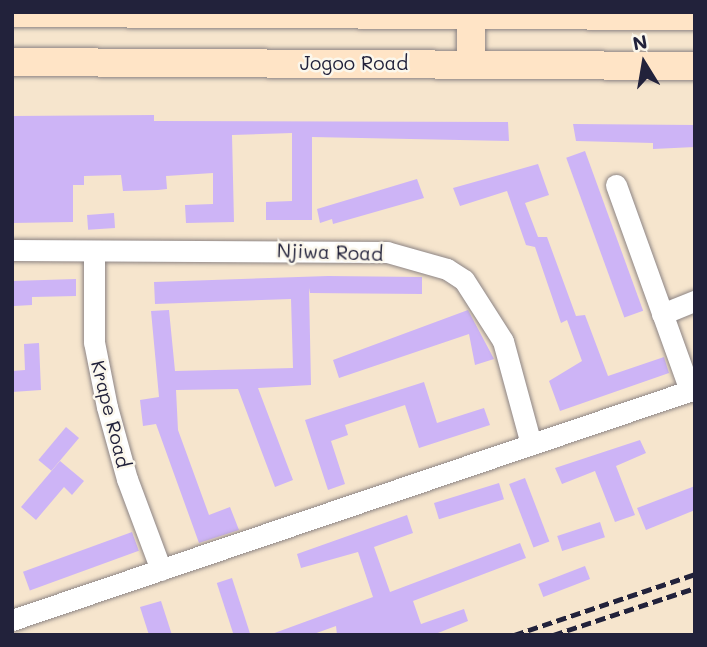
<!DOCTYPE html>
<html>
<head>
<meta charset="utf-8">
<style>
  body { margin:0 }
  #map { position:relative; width:707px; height:647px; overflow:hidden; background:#f6e5cd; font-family:Mali,sans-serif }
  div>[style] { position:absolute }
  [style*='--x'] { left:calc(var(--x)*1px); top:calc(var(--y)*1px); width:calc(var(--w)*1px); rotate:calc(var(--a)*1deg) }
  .building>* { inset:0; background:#cdb4f6; transform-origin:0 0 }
  .roads { filter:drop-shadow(0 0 2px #8c8484) drop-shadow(0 0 2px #8c8484) }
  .minor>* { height:21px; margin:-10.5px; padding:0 10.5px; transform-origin:10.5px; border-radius:10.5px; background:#fff }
  .secondary>* { height:28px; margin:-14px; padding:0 14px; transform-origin:14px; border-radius:14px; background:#ffe4c6 }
  .rail>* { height:5px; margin-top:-2.5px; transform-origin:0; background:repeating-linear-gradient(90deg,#22223b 0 10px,transparent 0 15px) }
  span { translate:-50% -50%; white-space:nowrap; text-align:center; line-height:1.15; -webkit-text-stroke:5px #fbf7ec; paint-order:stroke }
  .street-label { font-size:19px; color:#22223b }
  .frame { position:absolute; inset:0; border:14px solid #22223b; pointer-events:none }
  .north { position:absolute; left:609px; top:28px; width:70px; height:70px; -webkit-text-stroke:5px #fbf7ec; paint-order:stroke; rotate:349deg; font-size:19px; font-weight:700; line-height:28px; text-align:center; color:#22223b }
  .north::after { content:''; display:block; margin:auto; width:24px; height:32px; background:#22223b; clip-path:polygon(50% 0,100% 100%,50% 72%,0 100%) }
</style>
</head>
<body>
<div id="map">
  <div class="building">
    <i style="clip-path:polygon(154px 115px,154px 121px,508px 122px,509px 141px,312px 137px,312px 220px,266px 220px,266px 202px,292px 201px,292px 133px,232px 135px,234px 222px,186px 223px,185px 205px,213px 204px,213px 173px,166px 176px,167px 189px,158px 190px,123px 191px,121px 175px,84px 176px,84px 185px,73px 185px,73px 222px,12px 223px,12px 116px)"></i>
    <i style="clip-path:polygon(573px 124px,695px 125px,695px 147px,653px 149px,653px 143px,576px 141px)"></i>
    <i style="left:585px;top:151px;width:170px;height:20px;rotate:70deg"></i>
    <i style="clip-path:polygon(538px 164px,549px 195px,525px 203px,538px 237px,547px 237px,576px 316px,585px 315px,608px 376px,664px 357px,669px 373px,560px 411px,549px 381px,582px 361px,567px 320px,561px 323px,535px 247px,526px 245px,507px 191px,460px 206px,453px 188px)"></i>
    <i style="clip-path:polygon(417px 179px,424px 198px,333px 224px,332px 219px,320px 223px,317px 209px)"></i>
    <i style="left:114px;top:213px;width:15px;height:27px;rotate:86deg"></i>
    <i style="clip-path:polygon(328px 276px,422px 277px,422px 294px,310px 293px,309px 288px,311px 385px,258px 388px,293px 480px,275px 487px,238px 389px,176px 390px,178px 430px,209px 515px,230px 507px,239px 530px,199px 543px,156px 424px,143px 426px,140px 400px,159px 397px,151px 311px,169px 310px,175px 371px,293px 368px,291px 299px,155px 304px,154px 282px)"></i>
    <i style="clip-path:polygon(76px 279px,76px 296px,32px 297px,32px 305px,14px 306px,12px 281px)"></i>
    <i style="clip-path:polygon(468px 310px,494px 359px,475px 365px,469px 334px,339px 378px,333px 360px)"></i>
    <i style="clip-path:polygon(39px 343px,41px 390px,12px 392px,12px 371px,25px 370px,24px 344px)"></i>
    <i style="clip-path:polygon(424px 382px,437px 423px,484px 408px,490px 425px,419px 448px,405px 405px,345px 425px,348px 435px,331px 441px,345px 484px,328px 490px,305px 420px)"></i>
    <i style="left:66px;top:427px;width:17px;height:43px;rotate:40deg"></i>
    <i style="clip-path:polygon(640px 440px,646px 453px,616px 466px,635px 515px,615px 522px,595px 471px,562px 484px,555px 468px)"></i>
    <i style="clip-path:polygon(60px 461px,84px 481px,72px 495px,64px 487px,36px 520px,21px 507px)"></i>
    <i style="left:525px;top:478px;width:68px;height:17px;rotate:69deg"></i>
    <i style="left:499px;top:483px;width:17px;height:68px;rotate:73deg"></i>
    <i style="clip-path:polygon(695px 486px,695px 510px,646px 530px,637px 508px)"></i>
    <i style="clip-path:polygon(407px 515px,413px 533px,374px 547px,390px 592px,520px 543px,526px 558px,413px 601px,421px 624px,464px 609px,468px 621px,433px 635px,337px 635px,336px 626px,311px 635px,269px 635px,373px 597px,358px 552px,301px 568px,297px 554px)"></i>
    <i style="left:600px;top:522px;width:16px;height:45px;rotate:72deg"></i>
    <i style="left:132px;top:532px;width:20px;height:116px;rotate:70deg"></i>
    <i style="left:585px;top:566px;width:14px;height:50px;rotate:69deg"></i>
    <i style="left:232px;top:578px;width:60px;height:16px;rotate:72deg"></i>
    <i style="clip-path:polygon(161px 601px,172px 635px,149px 635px,140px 607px)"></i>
  </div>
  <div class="roads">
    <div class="minor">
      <i style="--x:616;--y:185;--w:219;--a:70.2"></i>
      <i style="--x:12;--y:250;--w:375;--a:0.3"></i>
      <i style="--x:387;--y:252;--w:62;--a:15.8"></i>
      <i style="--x:447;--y:269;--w:20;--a:33"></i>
      <i style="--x:464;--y:280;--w:72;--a:57.4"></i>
      <i style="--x:503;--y:341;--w:107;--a:74.8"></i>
      <i style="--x:94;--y:251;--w:91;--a:90"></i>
      <i style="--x:94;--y:342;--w:66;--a:78.7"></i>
      <i style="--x:107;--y:407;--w:75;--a:74.5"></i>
      <i style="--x:127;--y:479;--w:97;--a:69.5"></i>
      <i style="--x:662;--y:314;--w:35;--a:-22"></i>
      <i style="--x:12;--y:620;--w:721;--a:-18.69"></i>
    </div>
    <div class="secondary">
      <i style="--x:12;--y:13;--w:683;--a:0.25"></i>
      <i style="--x:12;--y:62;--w:683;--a:0.34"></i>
      <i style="--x:471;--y:63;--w:47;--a:-90"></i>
    </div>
  </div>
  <div class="rail">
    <i style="--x:514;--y:635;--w:191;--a:-18.6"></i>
    <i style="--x:553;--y:635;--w:150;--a:-18.3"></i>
  </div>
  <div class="street-label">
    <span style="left:354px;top:63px">Jogoo Road</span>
    <span style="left:330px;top:252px;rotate:2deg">Njiwa Road</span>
    <span style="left:111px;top:414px;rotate:76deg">Krape Road</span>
  </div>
  <div class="frame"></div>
  <div class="north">N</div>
</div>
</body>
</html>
